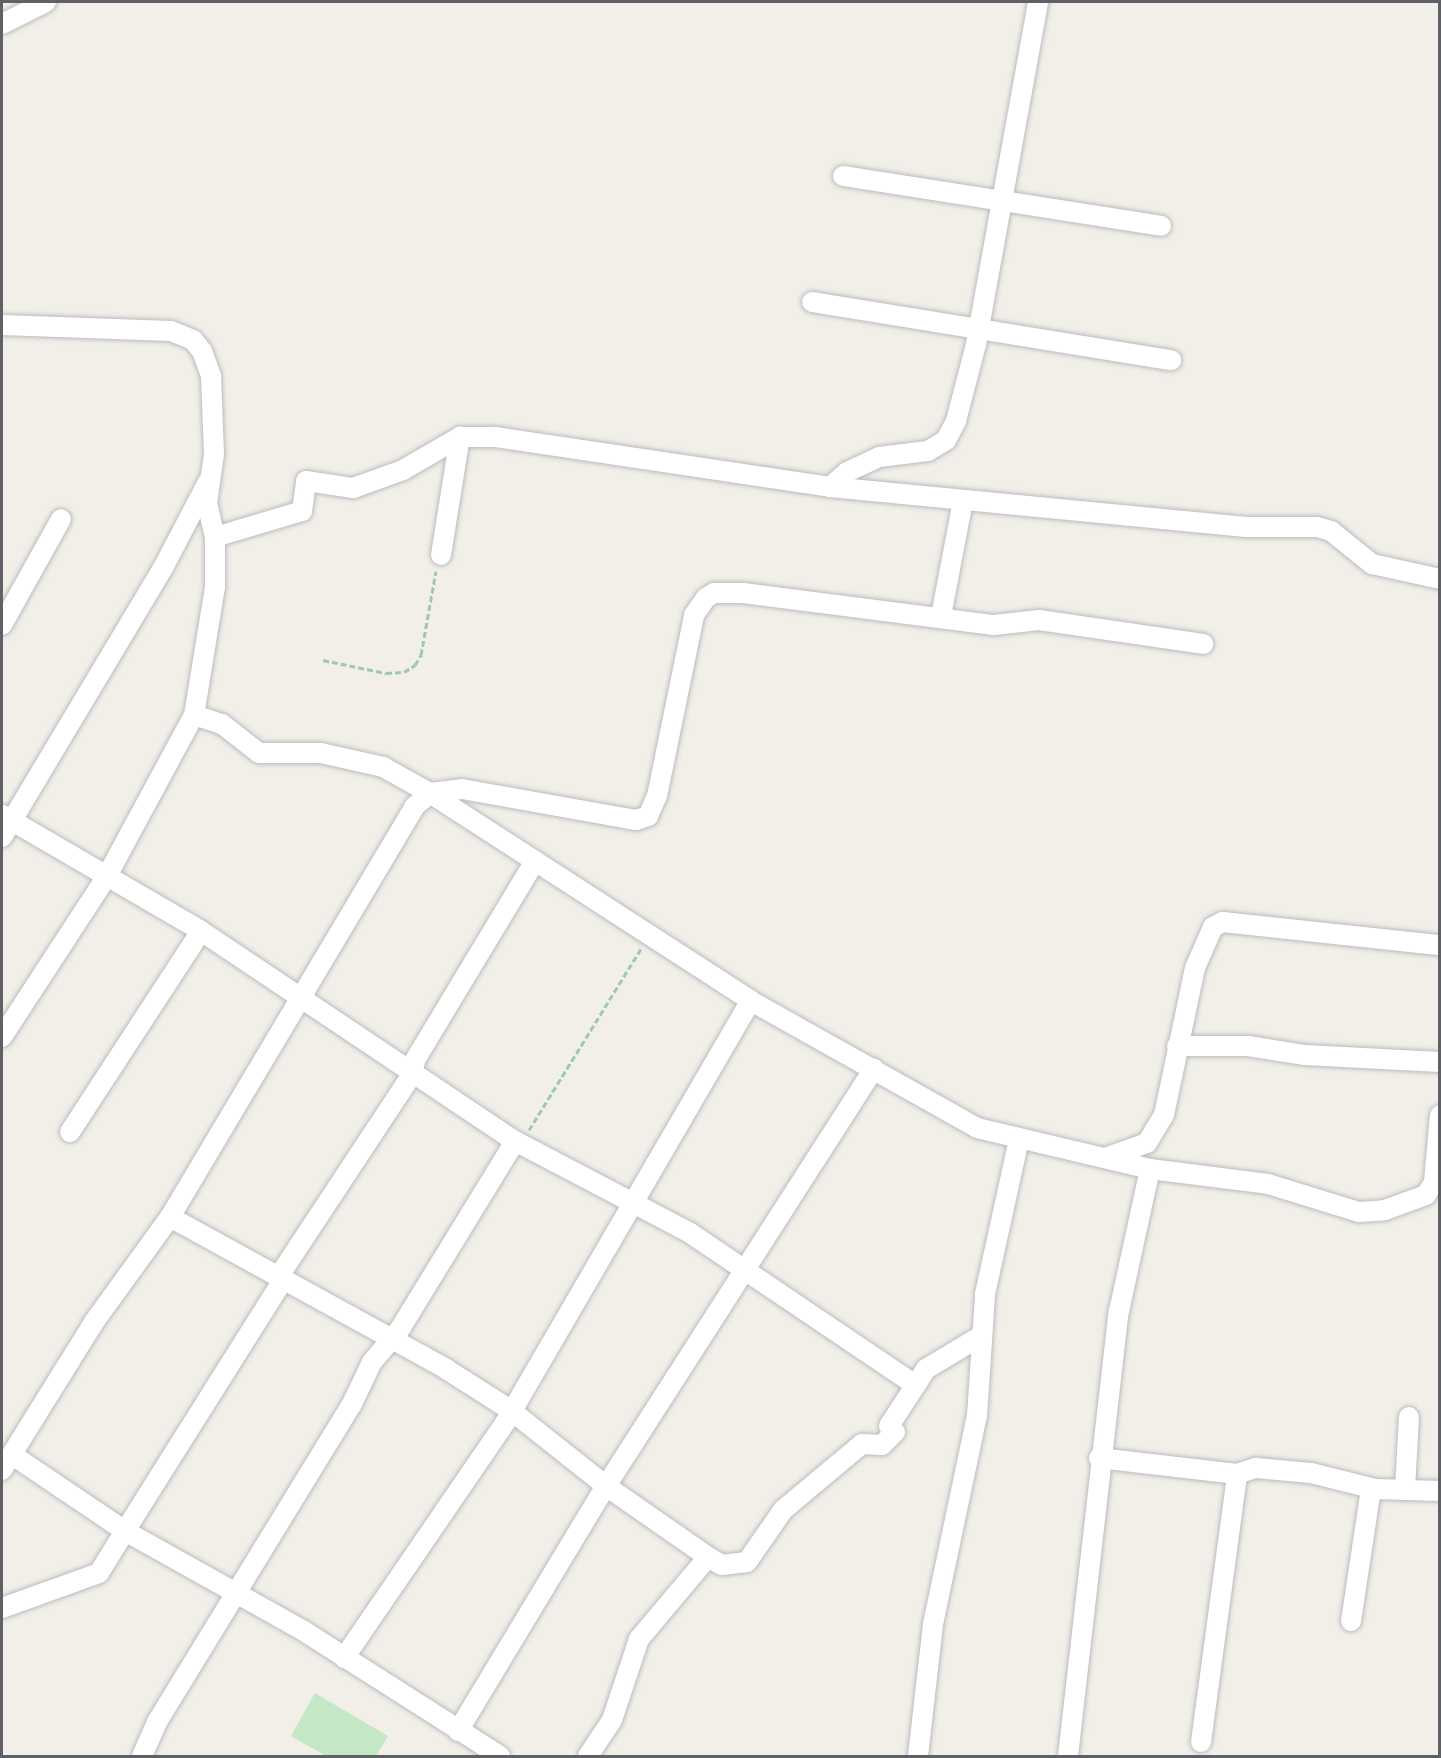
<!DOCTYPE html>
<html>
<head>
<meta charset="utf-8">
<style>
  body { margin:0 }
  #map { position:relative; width:1441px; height:1758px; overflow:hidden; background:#f1efe7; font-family:Manrope,sans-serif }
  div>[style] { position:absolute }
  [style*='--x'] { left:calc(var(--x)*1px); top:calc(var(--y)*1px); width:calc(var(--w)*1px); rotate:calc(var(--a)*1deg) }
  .green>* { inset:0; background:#c4e8c5 }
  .path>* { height:3px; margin-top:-1.5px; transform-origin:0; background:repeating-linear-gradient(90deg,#9dc9ac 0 6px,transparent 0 9px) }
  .roads { filter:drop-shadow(0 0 2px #b9bcc0) drop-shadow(0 0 2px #b9bcc0) }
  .minor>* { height:20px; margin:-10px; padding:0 10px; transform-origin:10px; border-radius:10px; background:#fff }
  span { translate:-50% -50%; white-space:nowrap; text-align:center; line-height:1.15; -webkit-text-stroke:5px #fff; paint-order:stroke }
  .frame { position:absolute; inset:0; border:3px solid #5e6267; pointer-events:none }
</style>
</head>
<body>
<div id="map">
  <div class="green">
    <i style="clip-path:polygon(315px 1693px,388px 1736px,376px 1756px,326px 1756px,291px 1736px)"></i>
  </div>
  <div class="path">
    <i style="--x:323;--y:660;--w:64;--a:11.7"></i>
    <i style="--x:386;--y:673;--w:18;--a:-3"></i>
    <i style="--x:404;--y:672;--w:13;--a:-32"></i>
    <i style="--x:415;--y:665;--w:12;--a:-59"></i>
    <i style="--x:421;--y:655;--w:85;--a:-79.9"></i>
    <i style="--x:529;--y:1130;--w:213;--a:-58.3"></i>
  </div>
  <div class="roads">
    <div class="minor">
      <i style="--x:2;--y:24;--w:49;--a:-26.6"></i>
      <i style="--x:843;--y:176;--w:322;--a:8.9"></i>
      <i style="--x:812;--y:302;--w:364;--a:9.2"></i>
      <i style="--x:2;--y:325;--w:169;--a:2"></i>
      <i style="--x:171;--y:331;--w:24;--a:22"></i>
      <i style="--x:193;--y:340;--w:14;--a:51"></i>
      <i style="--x:202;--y:351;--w:27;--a:70"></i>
      <i style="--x:211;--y:376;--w:78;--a:87.8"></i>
      <i style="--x:214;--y:454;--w:49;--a:98.1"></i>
      <i style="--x:207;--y:503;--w:35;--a:77"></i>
      <i style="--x:215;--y:537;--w:50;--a:90"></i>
      <i style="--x:215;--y:587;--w:130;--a:99.3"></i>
      <i style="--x:194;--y:715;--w:183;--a:118.4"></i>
      <i style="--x:107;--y:876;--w:192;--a:123.1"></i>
      <i style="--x:830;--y:487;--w:23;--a:-41"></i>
      <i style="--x:847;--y:472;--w:35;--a:-25"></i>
      <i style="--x:879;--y:457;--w:49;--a:-7"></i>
      <i style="--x:928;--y:451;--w:21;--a:-31"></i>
      <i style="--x:946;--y:440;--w:21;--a:-62"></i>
      <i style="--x:956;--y:421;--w:80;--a:-75.4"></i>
      <i style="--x:976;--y:344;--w:348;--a:-79.7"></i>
      <i style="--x:215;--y:537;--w:91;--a:-16.6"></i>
      <i style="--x:302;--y:511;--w:30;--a:-82"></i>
      <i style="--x:306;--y:481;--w:48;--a:8.5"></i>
      <i style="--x:353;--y:488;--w:53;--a:-19.8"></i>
      <i style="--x:403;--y:470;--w:66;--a:-30.1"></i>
      <i style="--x:460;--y:437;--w:36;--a:0"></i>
      <i style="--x:496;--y:437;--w:338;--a:8.5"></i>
      <i style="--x:830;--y:487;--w:418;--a:5.5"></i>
      <i style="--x:1246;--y:527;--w:71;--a:0"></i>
      <i style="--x:1317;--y:527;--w:15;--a:16"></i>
      <i style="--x:1331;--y:531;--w:53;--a:38.8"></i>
      <i style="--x:1372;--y:564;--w:70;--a:12.4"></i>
      <i style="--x:441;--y:555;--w:120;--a:-80.9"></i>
      <i style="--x:941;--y:616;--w:117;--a:-79.2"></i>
      <i style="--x:2;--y:625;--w:121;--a:-60.9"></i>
      <i style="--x:194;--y:715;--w:29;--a:18"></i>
      <i style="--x:222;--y:724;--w:47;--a:38.1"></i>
      <i style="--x:259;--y:753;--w:62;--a:0"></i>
      <i style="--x:321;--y:753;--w:64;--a:12.7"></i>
      <i style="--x:383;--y:767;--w:54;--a:29"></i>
      <i style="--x:430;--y:793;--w:382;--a:32.9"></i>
      <i style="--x:751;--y:1001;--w:259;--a:29.3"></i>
      <i style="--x:977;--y:1128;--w:178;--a:13.3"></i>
      <i style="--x:1150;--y:1169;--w:119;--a:7.2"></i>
      <i style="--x:1268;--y:1184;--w:95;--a:17.1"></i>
      <i style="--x:1359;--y:1212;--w:26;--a:-4"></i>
      <i style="--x:1385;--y:1210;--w:44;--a:-20.1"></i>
      <i style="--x:1426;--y:1195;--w:15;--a:-58"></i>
      <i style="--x:1434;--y:1182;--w:67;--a:-84.9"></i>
      <i style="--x:2;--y:815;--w:230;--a:30.2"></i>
      <i style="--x:201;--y:931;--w:378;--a:33.8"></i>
      <i style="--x:515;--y:1141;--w:198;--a:27.7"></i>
      <i style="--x:690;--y:1233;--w:272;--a:34"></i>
      <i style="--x:2;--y:837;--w:313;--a:-59.1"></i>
      <i style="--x:163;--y:568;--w:97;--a:-62.4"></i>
      <i style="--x:1177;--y:1046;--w:71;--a:0"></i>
      <i style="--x:1248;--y:1046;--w:58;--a:9"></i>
      <i style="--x:1305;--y:1055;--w:135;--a:3"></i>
      <i style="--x:70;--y:1132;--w:240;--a:-56.9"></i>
      <i style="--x:1108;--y:1157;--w:41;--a:-19.7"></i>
      <i style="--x:1147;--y:1143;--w:33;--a:-59"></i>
      <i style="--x:1164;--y:1115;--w:150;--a:-78.1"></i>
      <i style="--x:1195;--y:968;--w:45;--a:-66.3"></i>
      <i style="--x:1213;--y:927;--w:11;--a:-27"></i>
      <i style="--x:1223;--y:922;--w:218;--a:6.1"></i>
      <i style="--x:170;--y:1217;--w:315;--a:28.8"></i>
      <i style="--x:446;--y:1369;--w:75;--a:32.4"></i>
      <i style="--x:509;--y:1409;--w:124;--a:38.4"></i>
      <i style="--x:606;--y:1486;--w:124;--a:34.8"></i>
      <i style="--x:1099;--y:1458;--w:139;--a:6.6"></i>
      <i style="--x:1237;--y:1474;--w:20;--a:-18"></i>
      <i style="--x:1256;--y:1468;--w:55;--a:5.2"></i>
      <i style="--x:1311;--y:1473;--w:66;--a:14"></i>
      <i style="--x:1375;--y:1489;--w:65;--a:1.8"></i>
      <i style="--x:2;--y:1470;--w:174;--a:-58.1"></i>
      <i style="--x:94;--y:1322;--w:130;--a:-54.1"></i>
      <i style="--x:170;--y:1217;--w:477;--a:-59.2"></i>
      <i style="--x:414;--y:807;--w:21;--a:-41"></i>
      <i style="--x:430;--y:793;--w:32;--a:-7"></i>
      <i style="--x:462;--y:789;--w:177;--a:10.1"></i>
      <i style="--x:636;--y:820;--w:13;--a:-18"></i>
      <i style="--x:648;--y:816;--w:22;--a:-66"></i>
      <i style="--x:657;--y:796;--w:185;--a:-78.4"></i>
      <i style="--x:694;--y:615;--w:21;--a:-55"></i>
      <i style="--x:706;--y:598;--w:9;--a:-32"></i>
      <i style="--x:714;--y:593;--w:29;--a:0"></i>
      <i style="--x:743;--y:593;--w:253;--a:7.3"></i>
      <i style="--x:994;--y:625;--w:45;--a:-6.3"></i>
      <i style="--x:1039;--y:620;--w:166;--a:8.3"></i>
      <i style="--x:1405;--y:1490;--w:73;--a:-86.9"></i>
      <i style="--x:2;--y:1608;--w:103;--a:-19.8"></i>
      <i style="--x:99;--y:1573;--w:49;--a:-58.2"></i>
      <i style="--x:125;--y:1531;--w:134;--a:-146"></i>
      <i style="--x:1351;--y:1621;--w:134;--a:-81.4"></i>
      <i style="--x:344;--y:1658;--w:285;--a:-55.6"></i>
      <i style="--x:505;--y:1423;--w:488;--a:-59.8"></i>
      <i style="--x:458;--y:1731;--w:286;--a:-58.9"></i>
      <i style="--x:606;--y:1486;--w:496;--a:-57.3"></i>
      <i style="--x:1201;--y:1742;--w:270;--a:-82.3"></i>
      <i style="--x:142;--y:1756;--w:37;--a:-66"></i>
      <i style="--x:157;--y:1722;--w:371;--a:-58.5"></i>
      <i style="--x:351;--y:1406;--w:49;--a:-64.5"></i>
      <i style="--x:372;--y:1362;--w:43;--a:-49.7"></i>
      <i style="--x:400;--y:1329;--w:220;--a:-58.5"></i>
      <i style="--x:500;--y:1756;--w:232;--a:-147.5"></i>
      <i style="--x:304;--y:1631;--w:205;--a:-150.8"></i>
      <i style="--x:125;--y:1531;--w:289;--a:-57.8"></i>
      <i style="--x:279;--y:1286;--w:10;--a:-90"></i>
      <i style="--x:279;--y:1276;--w:243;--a:-56.6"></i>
      <i style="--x:413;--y:1073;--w:13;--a:-81"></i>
      <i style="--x:415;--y:1060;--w:232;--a:-58.9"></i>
      <i style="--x:588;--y:1756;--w:43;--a:-56.3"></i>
      <i style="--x:612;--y:1720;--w:85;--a:-71.6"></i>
      <i style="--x:639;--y:1639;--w:107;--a:-49.9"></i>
      <i style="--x:708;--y:1557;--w:16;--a:30"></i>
      <i style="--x:722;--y:1565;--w:25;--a:-7"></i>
      <i style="--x:747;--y:1562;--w:63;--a:-55.3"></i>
      <i style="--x:783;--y:1510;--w:103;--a:-39.9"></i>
      <i style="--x:862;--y:1444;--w:20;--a:3"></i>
      <i style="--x:882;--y:1445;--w:18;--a:-45"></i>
      <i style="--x:895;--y:1432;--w:8;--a:-135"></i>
      <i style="--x:889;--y:1426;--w:68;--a:-57"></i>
      <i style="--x:926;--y:1369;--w:64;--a:-31"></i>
      <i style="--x:918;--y:1756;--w:133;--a:-83.5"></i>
      <i style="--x:933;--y:1624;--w:213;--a:-78.1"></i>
      <i style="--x:977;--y:1416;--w:122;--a:-86.2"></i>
      <i style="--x:985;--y:1294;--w:158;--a:-77.6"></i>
      <i style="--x:1068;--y:1756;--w:448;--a:-83.5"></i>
      <i style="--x:1119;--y:1311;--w:145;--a:-77.7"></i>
    </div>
  </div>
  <div class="frame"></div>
</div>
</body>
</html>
